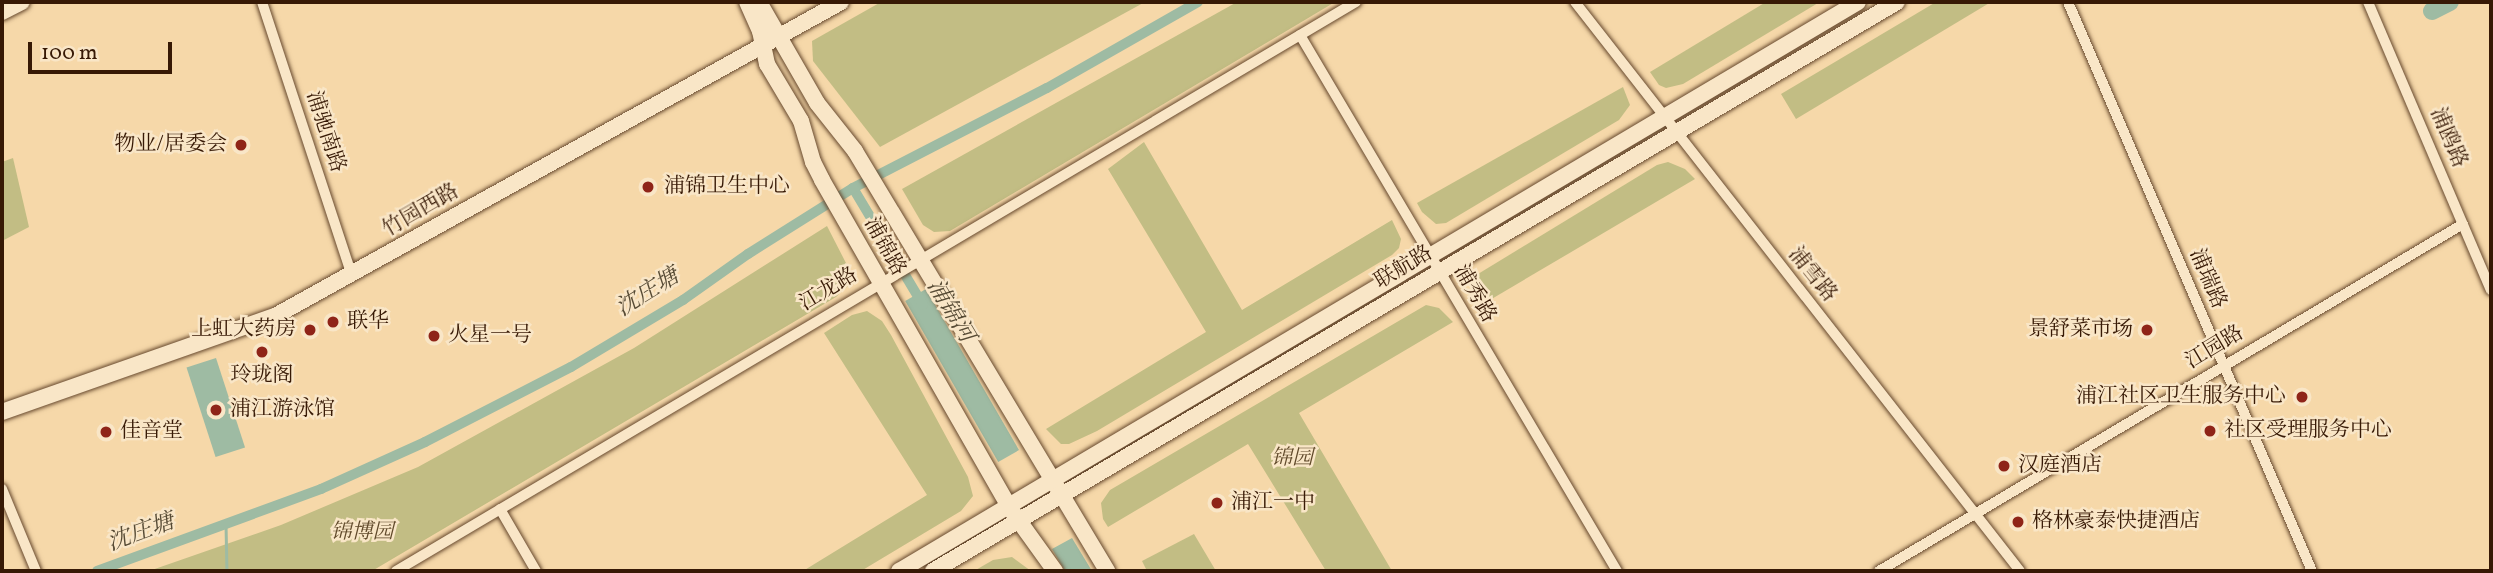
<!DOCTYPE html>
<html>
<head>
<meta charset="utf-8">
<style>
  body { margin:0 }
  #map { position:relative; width:2493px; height:573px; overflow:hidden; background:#f6d8a9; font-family:Vollkorn,"Noto Serif SC",serif }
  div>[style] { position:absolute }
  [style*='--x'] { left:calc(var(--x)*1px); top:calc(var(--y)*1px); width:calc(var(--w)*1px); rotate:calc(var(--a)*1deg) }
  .green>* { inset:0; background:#c2bd84 }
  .water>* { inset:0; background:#9ebba3; transform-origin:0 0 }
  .stream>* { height:2.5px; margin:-1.25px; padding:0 1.25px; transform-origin:1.25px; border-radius:1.25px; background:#9ebba3 }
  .canal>* { height:10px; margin:-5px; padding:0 5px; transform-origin:5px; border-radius:5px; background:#9ebba3 }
  .river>* { height:18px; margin:-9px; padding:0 9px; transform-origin:9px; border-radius:9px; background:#9ebba3 }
  .roads { filter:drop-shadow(0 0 2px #67492e) drop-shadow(0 0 2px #67492e) }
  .street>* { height:10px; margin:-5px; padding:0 5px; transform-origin:5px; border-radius:5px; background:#f9e6c7 }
  .secondary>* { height:16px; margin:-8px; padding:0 8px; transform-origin:8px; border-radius:8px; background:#f9e6c7 }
  .dots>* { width:19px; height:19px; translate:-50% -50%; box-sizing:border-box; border:4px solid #f9e6c7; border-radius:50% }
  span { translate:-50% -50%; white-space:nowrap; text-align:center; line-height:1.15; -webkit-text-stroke:5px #f9e6c7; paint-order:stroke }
  .street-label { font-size:21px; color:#371905 }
  .poi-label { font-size:21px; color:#371905 }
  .right { translate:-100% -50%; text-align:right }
  .left { translate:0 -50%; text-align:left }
  .park-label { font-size:21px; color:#614a2b; font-style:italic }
  .water-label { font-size:23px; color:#564a34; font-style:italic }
  .frame { position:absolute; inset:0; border:4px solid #371905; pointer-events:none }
  .scale { position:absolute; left:28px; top:42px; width:144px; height:32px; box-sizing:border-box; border:4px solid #371905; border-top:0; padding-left:9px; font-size:21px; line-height:24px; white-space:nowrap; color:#371905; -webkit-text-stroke:5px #f9e6c7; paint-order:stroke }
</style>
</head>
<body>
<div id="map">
  <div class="green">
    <i style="clip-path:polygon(881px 2px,1145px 2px,880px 147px,813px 61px,812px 41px)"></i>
    <i style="clip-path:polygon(1237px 2px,1335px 2px,950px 231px,934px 232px,923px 225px,902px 189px)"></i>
    <i style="clip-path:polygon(1766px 2px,1818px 3px,1683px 84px,1666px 88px,1659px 85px,1650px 72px)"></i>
    <i style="clip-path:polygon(1936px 2px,1991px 2px,1796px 119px,1781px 94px)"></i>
    <i style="clip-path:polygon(1623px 87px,1630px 105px,1619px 120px,1446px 223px,1436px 224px,1422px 212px,1417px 203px)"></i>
    <i style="clip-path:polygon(1144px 142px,1242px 310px,1392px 220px,1401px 239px,1399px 248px,1392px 255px,1097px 431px,1069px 444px,1061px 444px,1046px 429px,1206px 332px,1108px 169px)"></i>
    <i style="clip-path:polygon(13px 158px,29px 227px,2px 241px,2px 162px)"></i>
    <i style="clip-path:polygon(1668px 162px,1685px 169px,1695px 179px,1478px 307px,1472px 288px,1478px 274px,1657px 165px)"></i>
    <i style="clip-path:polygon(827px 226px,847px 265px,849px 285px,836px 297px,372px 571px,149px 571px,281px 525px,418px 467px,634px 348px)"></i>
    <i style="clip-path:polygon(1426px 305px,1439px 308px,1453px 322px,1299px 413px,1392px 571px,1326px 571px,1248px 444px,1108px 527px,1103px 519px,1101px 503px,1110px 490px)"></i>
    <i style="clip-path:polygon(867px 311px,882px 321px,891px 335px,968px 477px,973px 496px,961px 511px,861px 571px,803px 571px,927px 495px,824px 333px,852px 315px)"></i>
    <i style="clip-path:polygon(1194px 534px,1216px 571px,1147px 571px,1142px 561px)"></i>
    <i style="clip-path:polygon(1012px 557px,1031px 571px,974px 571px,993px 560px)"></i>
  </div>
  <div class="water">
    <i style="left:926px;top:289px;width:186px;height:24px;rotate:60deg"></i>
    <i style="left:216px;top:358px;width:94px;height:31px;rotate:72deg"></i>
    <i style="clip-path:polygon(1072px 538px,1092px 571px,1065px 571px,1052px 549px)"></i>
  </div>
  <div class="stream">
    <i style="--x:226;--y:524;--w:47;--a:88.8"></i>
  </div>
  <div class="canal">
    <i style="--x:853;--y:188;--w:136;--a:59.1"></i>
    <i style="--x:97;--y:571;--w:239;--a:-20.1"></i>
    <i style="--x:321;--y:489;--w:114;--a:-24.3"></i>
    <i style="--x:425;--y:442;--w:164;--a:-27.2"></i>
    <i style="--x:571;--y:367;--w:131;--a:-30.9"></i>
    <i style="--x:683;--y:300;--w:80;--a:-35.3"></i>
    <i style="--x:748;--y:254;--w:124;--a:-32.2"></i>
    <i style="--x:853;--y:188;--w:218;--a:-27.3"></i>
    <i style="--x:1047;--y:88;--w:174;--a:-29.7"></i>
  </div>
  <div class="river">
    <i style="--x:2432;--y:11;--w:20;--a:-27"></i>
  </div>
  <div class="roads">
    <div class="street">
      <i style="--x:262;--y:2;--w:287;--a:71.8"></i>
      <i style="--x:1575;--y:2;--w:722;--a:51.97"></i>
      <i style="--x:2068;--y:2;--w:619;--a:66.79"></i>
      <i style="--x:2368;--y:2;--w:313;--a:66.9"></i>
      <i style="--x:1300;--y:35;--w:623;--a:59.4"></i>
      <i style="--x:2;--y:489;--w:89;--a:67.5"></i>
      <i style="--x:500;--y:509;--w:72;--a:59.9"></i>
      <i style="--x:396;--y:571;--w:1116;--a:-30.66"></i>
      <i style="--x:1879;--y:571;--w:679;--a:-30.72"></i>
    </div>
    <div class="secondary">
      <i style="--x:747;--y:2;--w:32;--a:66"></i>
      <i style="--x:760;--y:31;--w:34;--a:78"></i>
      <i style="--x:767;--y:64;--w:66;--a:59.2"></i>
      <i style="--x:801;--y:121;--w:43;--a:73.7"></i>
      <i style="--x:813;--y:162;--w:20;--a:63"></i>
      <i style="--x:822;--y:180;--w:377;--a:60.2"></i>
      <i style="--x:1009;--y:507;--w:79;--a:54.3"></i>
      <i style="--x:759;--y:2;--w:116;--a:60.1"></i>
      <i style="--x:817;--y:103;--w:61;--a:51.6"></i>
      <i style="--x:855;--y:151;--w:490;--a:59"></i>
      <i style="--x:2;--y:12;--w:22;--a:-27"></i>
      <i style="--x:2;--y:412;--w:289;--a:-19.4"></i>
      <i style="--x:275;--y:316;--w:647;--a:-29.02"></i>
      <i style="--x:899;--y:571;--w:1115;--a:-30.68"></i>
      <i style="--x:933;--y:571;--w:1119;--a:-30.55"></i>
    </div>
  </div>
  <div class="dots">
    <i style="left:241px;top:145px;background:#8f2418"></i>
    <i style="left:648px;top:187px;background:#8f2418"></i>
    <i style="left:333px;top:322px;background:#8f2418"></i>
    <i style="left:310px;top:330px;background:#8f2418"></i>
    <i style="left:2147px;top:330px;background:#8f2418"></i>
    <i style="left:434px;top:336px;background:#8f2418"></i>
    <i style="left:262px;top:352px;background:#8f2418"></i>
    <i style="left:2302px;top:397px;background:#8f2418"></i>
    <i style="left:216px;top:410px;background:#8f2418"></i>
    <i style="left:2210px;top:431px;background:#8f2418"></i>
    <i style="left:106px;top:432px;background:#8f2418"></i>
    <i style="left:2004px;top:466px;background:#8f2418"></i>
    <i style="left:1217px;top:503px;background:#8f2418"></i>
    <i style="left:2018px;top:522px;background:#8f2418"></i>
  </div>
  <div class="street-label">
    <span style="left:325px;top:132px;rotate:72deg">浦驰南路</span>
    <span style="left:2448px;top:138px;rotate:67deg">浦鸥路</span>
    <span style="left:421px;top:211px;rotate:-30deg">竹园西路</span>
    <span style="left:884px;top:247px;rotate:61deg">浦锦路</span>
    <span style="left:1404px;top:268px;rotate:-31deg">联航路</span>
    <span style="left:1812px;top:275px;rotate:51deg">浦雪路</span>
    <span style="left:2207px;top:279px;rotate:67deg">浦瑞路</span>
    <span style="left:829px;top:290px;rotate:-31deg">江龙路</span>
    <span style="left:1474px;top:294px;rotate:60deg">浦秀路</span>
    <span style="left:2215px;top:348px;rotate:-31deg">江园路</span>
  </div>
  <div class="poi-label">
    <span class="right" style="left:227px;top:145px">物业/居委会</span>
    <span class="left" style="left:664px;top:187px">浦锦卫生中心</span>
    <span class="left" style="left:347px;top:322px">联华</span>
    <span class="right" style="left:296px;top:330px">上虹大药房</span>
    <span class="right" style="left:2133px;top:330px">景舒菜市场</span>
    <span class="left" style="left:448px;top:336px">火星一号</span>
    <span style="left:262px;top:376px">玲珑阁</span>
    <span class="right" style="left:2286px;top:397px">浦江社区卫生服务中心</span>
    <span class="left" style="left:230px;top:410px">浦江游泳馆</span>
    <span class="left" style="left:2224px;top:431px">社区受理服务中心</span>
    <span class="left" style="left:120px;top:432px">佳音堂</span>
    <span class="left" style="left:2018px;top:466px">汉庭酒店</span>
    <span class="left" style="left:1231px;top:503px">浦江一中</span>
    <span class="left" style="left:2032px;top:522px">格林豪泰快捷酒店</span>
  </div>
  <div class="park-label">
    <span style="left:1292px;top:459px">锦园</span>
    <span style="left:362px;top:533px">锦博园</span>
  </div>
  <div class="water-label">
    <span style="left:648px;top:293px;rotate:-32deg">沈庄塘</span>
    <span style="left:950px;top:311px;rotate:59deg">浦锦河</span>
    <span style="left:141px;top:533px;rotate:-20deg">沈庄塘</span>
  </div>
  <div class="frame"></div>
  <div class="scale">100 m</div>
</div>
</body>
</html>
